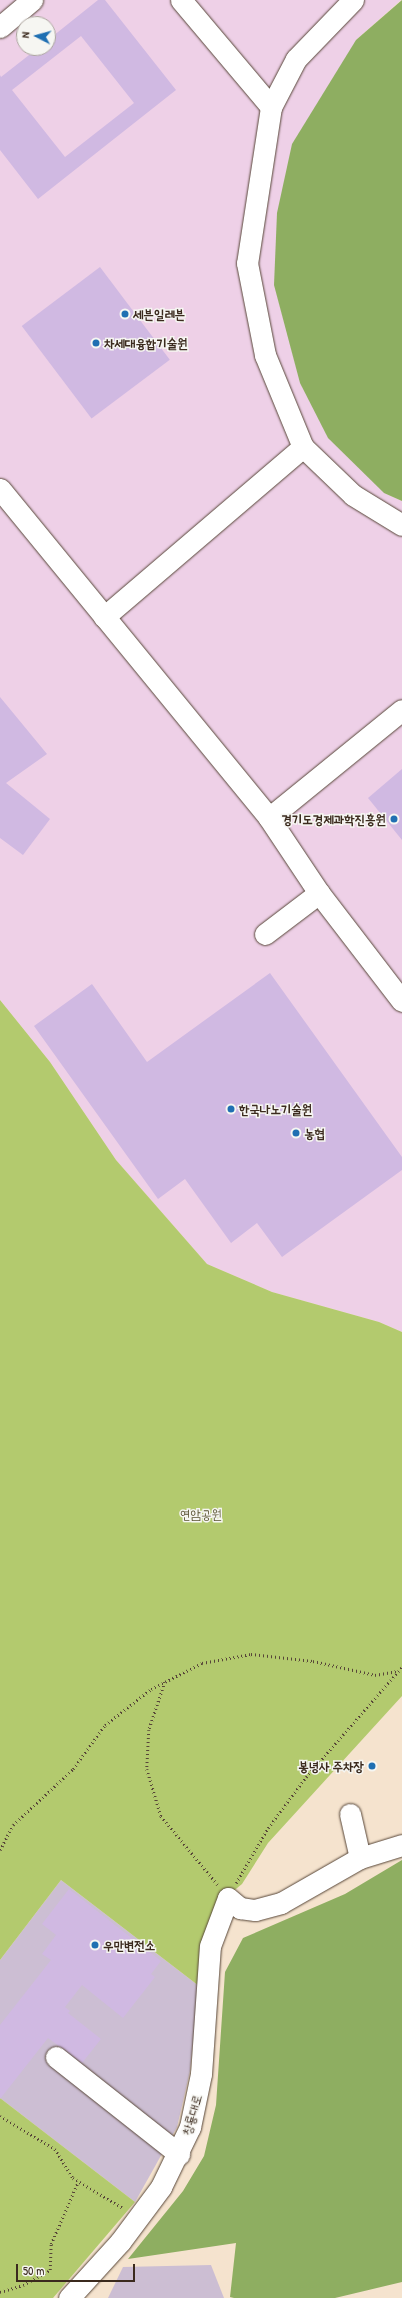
<!DOCTYPE html>
<html>
<head>
<meta charset="utf-8">
<style>
  body { margin:0 }
  #map { position:relative; width:402px; height:2298px; overflow:hidden; background:#f5e3ce; font-family:"Patrick Hand","Poor Story",sans-serif }
  div>[style] { position:absolute }
  [style*='--x'] { left:calc(var(--x)*1px); top:calc(var(--y)*1px); width:calc(var(--w)*1px); rotate:calc(var(--a)*1deg) }
  .built>* { inset:0; background:#eed0e7 }
  .industrial>* { inset:0; background:#ccbed3 }
  .green>* { inset:0; background:#b3ca6e }
  .forest>* { inset:0; background:#8eae61 }
  .building>* { inset:0; background:#d0b9e2; transform-origin:0 0 }
  .path>* { height:2.5px; margin-top:-1.25px; transform-origin:0; background:repeating-linear-gradient(90deg,#574638 0 1px,transparent 0 4px) }
  .roads { filter:drop-shadow(0 0 1px #574638) drop-shadow(0 0 1px #574638) }
  .minor>* { height:21px; margin:-10.5px; padding:0 10.5px; transform-origin:10.5px; border-radius:10.5px; background:#fff }
  .dots>* { width:11px; height:11px; translate:-50% -50%; box-sizing:border-box; border:2px solid #f6f6f2; border-radius:50% }
  span { translate:-50% -50%; white-space:nowrap; text-align:center; line-height:1.15; -webkit-text-stroke:3px #f6f6f2; paint-order:stroke }
  .poi-label { font-size:13px; color:#3b2a1e; font-weight:700 }
  .left { translate:0 -50%; text-align:left }
  .right { translate:-100% -50%; text-align:right }
  .park-label { font-size:13px; color:#595232 }
  .street-label { font-size:13px; color:#3b2a1e }
  .north { position:absolute; left:16px; top:16px; width:40px; height:40px; box-sizing:border-box; background:#f6f6f2; border:1px solid #aba49d; border-radius:50%; rotate:276deg; font-size:11px; font-weight:700; line-height:16px; text-align:center; color:#3b2a1e }
  .north::after { content:''; display:block; margin:auto; width:14px; height:18px; background:#1f6fb2; clip-path:polygon(50% 0,100% 100%,50% 72%,0 100%) }
  .scale { position:absolute; left:16px; top:2264px; width:119px; height:18px; box-sizing:border-box; border:2px solid #3b2a1e; border-top:0; padding-left:5px; font-size:12px; line-height:14px; white-space:nowrap; color:#3b2a1e; -webkit-text-stroke:3px #f6f6f2; paint-order:stroke }
</style>
</head>
<body>
<div id="map">
  <div class="built">
    <i style="clip-path:polygon(evenodd,0 0,401px 0,356px 40px,384px 493px,402px 501px,402px 1332px,379px 1322px,272px 1292px,207px 1264px,116px 1160px,50px 1062px,0 1000px,0 0,24px 24px,48px 24px,48px 48px,24px 48px,24px 24px)"></i>
  </div>
  <div class="industrial">
    <i style="clip-path:polygon(61px 1880px,199px 1986px,190px 2071px,177px 2127px,135px 2202px,0 2098px,0 1960px)"></i>
    <i style="clip-path:polygon(211px 2265px,224px 2298px,108px 2298px,123px 2267px)"></i>
  </div>
  <div class="green">
    <i style="clip-path:polygon(0 1000px,50px 1062px,116px 1160px,207px 1264px,272px 1292px,379px 1322px,402px 1332px,402px 1696px,268px 1843px,242px 1884px,220px 1902px,199px 1986px,61px 1880px,0 1960px)"></i>
    <i style="clip-path:polygon(0 2098px,135px 2202px,53px 2298px,0 2298px)"></i>
  </div>
  <div class="forest">
    <i style="clip-path:polygon(402px 0,402px 501px,384px 493px,328px 438px,300px 383px,274px 285px,277px 213px,292px 144px,356px 40px)"></i>
    <i style="clip-path:polygon(402px 1860px,402px 2282px,335px 2298px,234px 2298px,230px 2297px,236px 2243px,128px 2259px,183px 2191px,204px 2156px,216px 2105px,225px 1972px,243px 1938px,345px 1894px)"></i>
  </div>
  <div class="building">
    <i style="clip-path:polygon(evenodd,98px 0,105px 0,176px 90px,38px 199px,0 150px,0 75px,1px 77px,38px 48px,48px 48px,48px 40px,98px 0,81px 36px,134px 103px,65px 157px,12px 90px,81px 36px)"></i>
    <i style="left:100px;top:267px;width:116px;height:98px;rotate:53deg"></i>
    <i style="clip-path:polygon(0 697px,47px 754px,6px 783px,50px 819px,23px 855px,0 838px)"></i>
    <i style="clip-path:polygon(402px 769px,402px 840px,368px 798px)"></i>
    <i style="clip-path:polygon(270px 973px,402px 1157px,402px 1170px,282px 1257px,257px 1223px,231px 1243px,185px 1179px,158px 1199px,34px 1026px,92px 984px,147px 1062px)"></i>
    <i style="clip-path:polygon(69px 1889px,161px 1961px,151px 1974px,155px 1977px,123px 2018px,82px 1985px,65px 2007px,70px 2011px,68px 2013px,101px 2039px,82px 2063px,48px 2038px,0 2099px,0 2025px,51px 1960px,42px 1954px,56px 1935px,42px 1924px)"></i>
  </div>
  <div class="path">
    <i style="--x:165;--y:1682;--w:51;--a:108.4"></i>
    <i style="--x:149;--y:1730;--w:39;--a:93"></i>
    <i style="--x:147;--y:1769;--w:49;--a:73.4"></i>
    <i style="--x:161;--y:1816;--w:89;--a:50.4"></i>
    <i style="--x:0;--y:1850;--w:28;--a:-63"></i>
    <i style="--x:13;--y:1825;--w:82;--a:-43"></i>
    <i style="--x:73;--y:1769;--w:54;--a:-54"></i>
    <i style="--x:105;--y:1725;--w:58;--a:-38"></i>
    <i style="--x:151;--y:1689;--w:57;--a:-27"></i>
    <i style="--x:202;--y:1663;--w:50;--a:-10.4"></i>
    <i style="--x:251;--y:1654;--w:62;--a:6.4"></i>
    <i style="--x:313;--y:1661;--w:64;--a:12.7"></i>
    <i style="--x:375;--y:1675;--w:23;--a:-10"></i>
    <i style="--x:236;--y:1883;--w:64;--a:-59.8"></i>
    <i style="--x:268;--y:1828;--w:64;--a:-53.3"></i>
    <i style="--x:306;--y:1777;--w:146;--a:-48.9"></i>
    <i style="--x:0;--y:2116;--w:64;--a:31"></i>
    <i style="--x:55;--y:2149;--w:34;--a:58"></i>
    <i style="--x:73;--y:2178;--w:58;--a:31"></i>
    <i style="--x:0;--y:2292;--w:24;--a:-17"></i>
    <i style="--x:23;--y:2285;--w:31;--a:-29"></i>
    <i style="--x:50;--y:2270;--w:26;--a:-88"></i>
    <i style="--x:51;--y:2244;--w:68;--a:-66.5"></i>
  </div>
  <div class="roads">
    <div class="minor">
      <i style="--x:181;--y:0;--w:140;--a:49.9"></i>
      <i style="--x:353;--y:0;--w:82;--a:134"></i>
      <i style="--x:296;--y:59;--w:54;--a:117.5"></i>
      <i style="--x:271;--y:107;--w:158;--a:98.7"></i>
      <i style="--x:247;--y:263;--w:94;--a:78.9"></i>
      <i style="--x:265;--y:355;--w:100;--a:67.6"></i>
      <i style="--x:303;--y:447;--w:69;--a:43.8"></i>
      <i style="--x:353;--y:495;--w:57;--a:31.5"></i>
      <i style="--x:0;--y:27;--w:42;--a:-40.2"></i>
      <i style="--x:0;--y:489;--w:425;--a:50.7"></i>
      <i style="--x:269;--y:818;--w:90;--a:56.3"></i>
      <i style="--x:319;--y:893;--w:136;--a:52.5"></i>
      <i style="--x:104;--y:617;--w:262;--a:-40.5"></i>
      <i style="--x:269;--y:818;--w:171;--a:-39.1"></i>
      <i style="--x:265;--y:934;--w:68;--a:-37.2"></i>
      <i style="--x:350;--y:1814;--w:45;--a:77.2"></i>
      <i style="--x:56;--y:2057;--w:157;--a:38.3"></i>
      <i style="--x:69;--y:2298;--w:76;--a:-47.7"></i>
      <i style="--x:120;--y:2242;--w:69;--a:-53.3"></i>
      <i style="--x:161;--y:2187;--w:67;--a:-64.2"></i>
      <i style="--x:190;--y:2127;--w:54;--a:-78.3"></i>
      <i style="--x:201;--y:2074;--w:128;--a:-86"></i>
      <i style="--x:210;--y:1946;--w:51;--a:-69.4"></i>
      <i style="--x:228;--y:1898;--w:16;--a:40"></i>
      <i style="--x:240;--y:1908;--w:15;--a:8"></i>
      <i style="--x:255;--y:1910;--w:27;--a:-15"></i>
      <i style="--x:281;--y:1903;--w:91;--a:-29.7"></i>
      <i style="--x:360;--y:1858;--w:44;--a:-17.2"></i>
    </div>
  </div>
  <div class="dots">
    <i style="left:125px;top:314px;background:#1f6fb2"></i>
    <i style="left:96px;top:343px;background:#1f6fb2"></i>
    <i style="left:394px;top:819px;background:#1f6fb2"></i>
    <i style="left:231px;top:1109px;background:#1f6fb2"></i>
    <i style="left:296px;top:1133px;background:#1f6fb2"></i>
    <i style="left:372px;top:1766px;background:#1f6fb2"></i>
    <i style="left:95px;top:1945px;background:#1f6fb2"></i>
  </div>
  <div class="poi-label">
    <span class="left" style="left:133px;top:314px">세븐일레븐</span>
    <span class="left" style="left:104px;top:343px">차세대융합기술원</span>
    <span class="right" style="left:386px;top:819px">경기도경제과학진흥원</span>
    <span class="left" style="left:239px;top:1109px">한국나노기술원</span>
    <span class="left" style="left:304px;top:1133px">농협</span>
    <span class="right" style="left:364px;top:1766px">봉녕사 주차장</span>
    <span class="left" style="left:103px;top:1945px">우만변전소</span>
  </div>
  <div class="park-label">
    <span style="left:201px;top:1514px">연암공원</span>
  </div>
  <div class="street-label">
    <span style="left:192px;top:2115px;rotate:-74deg">창룡대로</span>
  </div>
  <div class="north">N</div>
  <div class="scale">50 m</div>
</div>
</body>
</html>
